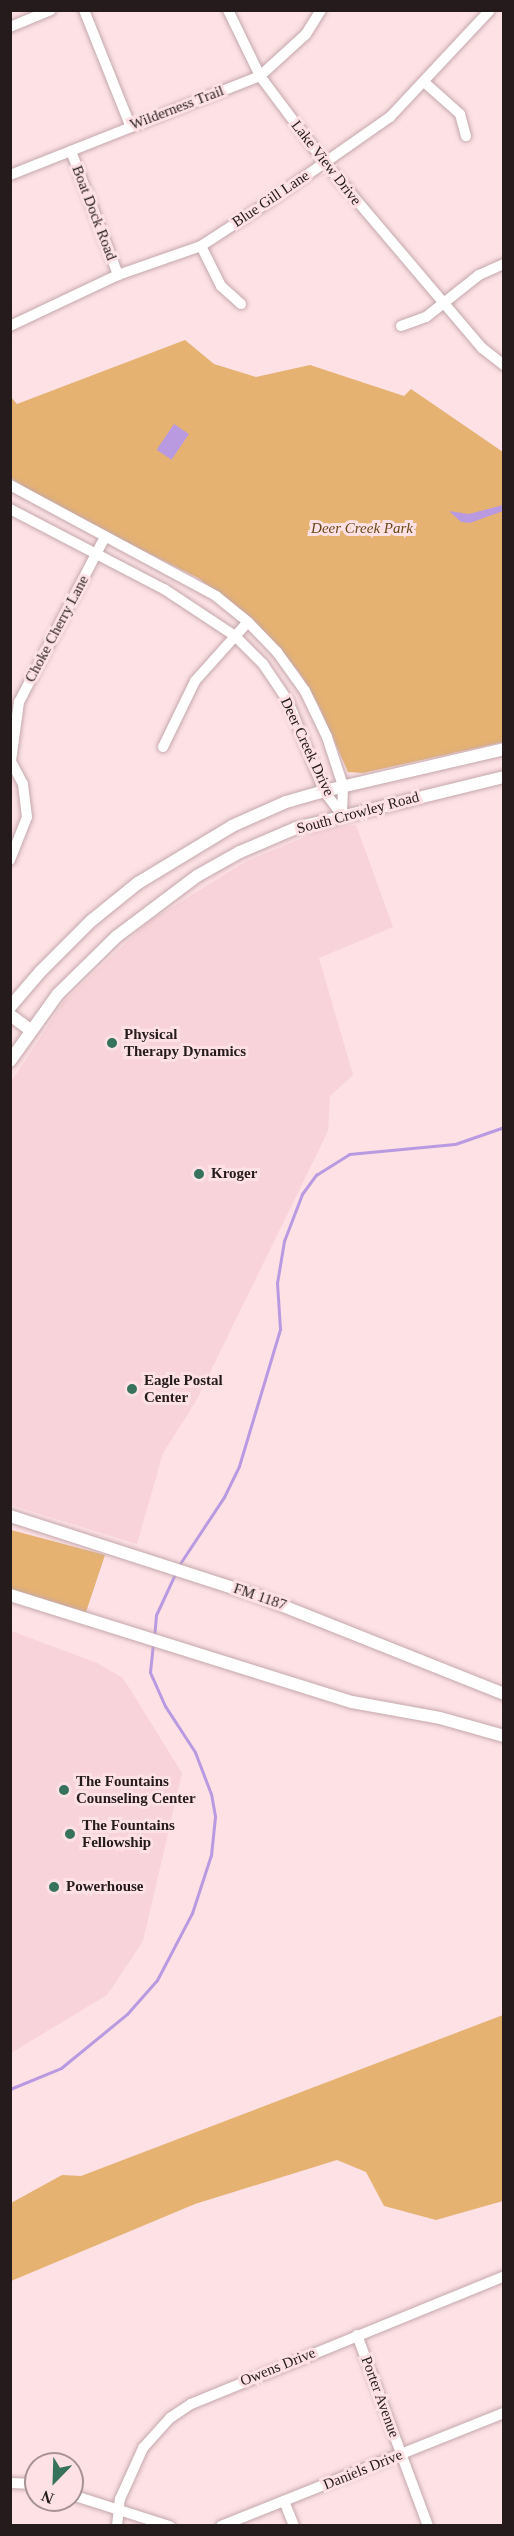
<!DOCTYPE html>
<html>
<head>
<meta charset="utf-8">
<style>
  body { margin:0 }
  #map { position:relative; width:514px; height:2536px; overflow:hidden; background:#fde1e5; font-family:Georgia,serif }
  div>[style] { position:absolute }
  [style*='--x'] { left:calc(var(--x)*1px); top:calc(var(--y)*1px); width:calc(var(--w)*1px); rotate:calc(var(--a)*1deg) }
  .built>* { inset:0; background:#f8d3d9 }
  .green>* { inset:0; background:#e5b272 }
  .water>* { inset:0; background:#b99ae1; transform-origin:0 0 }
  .stream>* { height:3px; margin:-1.5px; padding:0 1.5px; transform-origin:1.5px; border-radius:1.5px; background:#b99ae1 }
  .roads { filter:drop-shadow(0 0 2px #c4a8ac) drop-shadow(0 0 2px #c4a8ac) }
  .minor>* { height:10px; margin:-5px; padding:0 5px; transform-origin:5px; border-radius:5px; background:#fff }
  .major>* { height:12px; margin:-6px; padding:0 6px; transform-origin:6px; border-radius:6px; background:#fff }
  .dots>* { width:16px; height:16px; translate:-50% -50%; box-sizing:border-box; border:3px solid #fde1e5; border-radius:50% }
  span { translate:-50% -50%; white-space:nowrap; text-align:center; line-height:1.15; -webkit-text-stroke:6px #fde1e5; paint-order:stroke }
  .street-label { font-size:15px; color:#251b1d }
  .park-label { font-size:15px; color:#6b4815; font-style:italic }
  .poi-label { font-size:15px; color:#251b1d; font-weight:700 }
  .left { translate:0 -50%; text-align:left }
  .frame { position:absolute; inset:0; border:12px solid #251b1d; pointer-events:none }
  .north { position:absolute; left:24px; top:2452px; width:60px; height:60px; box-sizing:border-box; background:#fde1e5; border:2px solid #a79295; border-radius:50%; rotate:203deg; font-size:16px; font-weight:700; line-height:24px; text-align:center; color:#251b1d }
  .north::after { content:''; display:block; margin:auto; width:21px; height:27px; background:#37725d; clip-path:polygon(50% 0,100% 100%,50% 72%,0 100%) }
</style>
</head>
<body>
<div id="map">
  <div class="built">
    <i style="clip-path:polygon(356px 825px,393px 927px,319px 958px,353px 1075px,330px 1096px,328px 1131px,196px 1401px,163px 1453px,137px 1544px,11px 1505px,11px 1082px,64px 1001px,148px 922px,245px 862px,326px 828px)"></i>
    <i style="clip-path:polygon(11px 1631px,97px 1663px,123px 1678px,182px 1773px,143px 1941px,107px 1995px,11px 2053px)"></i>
  </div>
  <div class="green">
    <i style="clip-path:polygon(185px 340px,214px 364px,256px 377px,310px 365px,404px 396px,411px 389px,503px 452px,503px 742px,363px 773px,348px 772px,318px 704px,299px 672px,247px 614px,198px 578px,53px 505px,11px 478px,10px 396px,17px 404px)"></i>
    <i style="clip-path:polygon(11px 1530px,105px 1555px,86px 1612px,11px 1589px)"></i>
    <i style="clip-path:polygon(503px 2015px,503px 2201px,436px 2220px,384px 2206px,366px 2172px,337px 2160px,195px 2204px,11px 2281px,11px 2203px,62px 2175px,81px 2176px)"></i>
  </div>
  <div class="water">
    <i style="left:174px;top:424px;width:18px;height:31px;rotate:34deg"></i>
    <i style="clip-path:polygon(503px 505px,503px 511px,470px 523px,461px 522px,449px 511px,469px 514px)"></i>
  </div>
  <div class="stream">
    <i style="--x:177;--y:1568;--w:85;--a:-56.5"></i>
    <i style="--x:224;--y:1497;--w:34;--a:-64"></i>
    <i style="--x:239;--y:1466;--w:143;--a:-73.3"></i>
    <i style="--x:280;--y:1329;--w:46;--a:-93.7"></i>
    <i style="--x:277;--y:1283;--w:43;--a:-80.5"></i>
    <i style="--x:284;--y:1241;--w:50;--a:-69"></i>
    <i style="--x:302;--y:1194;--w:24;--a:-54"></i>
    <i style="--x:316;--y:1175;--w:39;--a:-32"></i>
    <i style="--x:349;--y:1154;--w:106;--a:-5.4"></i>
    <i style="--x:455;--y:1144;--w:52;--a:-19.1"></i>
    <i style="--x:154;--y:1638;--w:23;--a:-85"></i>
    <i style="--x:156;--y:1615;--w:45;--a:-65.1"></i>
    <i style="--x:10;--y:2089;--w:55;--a:-22.4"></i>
    <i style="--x:61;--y:2068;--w:85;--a:-39.3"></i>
    <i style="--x:127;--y:2014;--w:45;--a:-48.6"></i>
    <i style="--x:157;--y:1980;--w:76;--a:-62.4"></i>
    <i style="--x:192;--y:1913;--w:61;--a:-71.9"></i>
    <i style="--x:211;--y:1855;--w:39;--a:-84"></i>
    <i style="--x:215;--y:1816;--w:22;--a:-100"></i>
    <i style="--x:211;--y:1794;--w:45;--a:-110.9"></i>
    <i style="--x:195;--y:1752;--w:55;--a:-123.1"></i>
    <i style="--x:165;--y:1706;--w:37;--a:-114"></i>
    <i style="--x:150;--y:1672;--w:28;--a:-84"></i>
  </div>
  <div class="roads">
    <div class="minor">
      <i style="--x:84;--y:10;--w:124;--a:68.2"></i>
      <i style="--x:228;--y:10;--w:73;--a:64.1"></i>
      <i style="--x:260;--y:76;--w:109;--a:53.2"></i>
      <i style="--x:325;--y:163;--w:243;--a:49.7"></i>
      <i style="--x:482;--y:348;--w:28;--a:38"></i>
      <i style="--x:10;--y:27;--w:44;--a:-22.5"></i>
      <i style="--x:424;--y:82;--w:48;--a:41.6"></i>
      <i style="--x:460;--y:114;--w:23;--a:75"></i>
      <i style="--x:71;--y:151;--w:133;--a:69.2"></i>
      <i style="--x:10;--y:175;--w:269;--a:-21.6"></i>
      <i style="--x:260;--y:76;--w:62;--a:-42.4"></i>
      <i style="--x:306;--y:34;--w:28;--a:-58"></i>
      <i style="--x:201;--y:246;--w:45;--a:63.4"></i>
      <i style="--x:221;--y:286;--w:27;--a:42"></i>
      <i style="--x:10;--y:326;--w:119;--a:-25.3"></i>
      <i style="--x:118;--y:275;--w:88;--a:-19.3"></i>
      <i style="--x:201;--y:246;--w:79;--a:-33.1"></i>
      <i style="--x:267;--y:203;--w:150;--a:-35"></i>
      <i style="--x:390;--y:117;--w:146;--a:-46.9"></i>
      <i style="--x:401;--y:326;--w:27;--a:-20"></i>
      <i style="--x:426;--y:317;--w:68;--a:-38.4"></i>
      <i style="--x:479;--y:275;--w:27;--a:-24"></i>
      <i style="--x:10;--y:485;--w:234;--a:28.3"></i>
      <i style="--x:216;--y:596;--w:41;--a:39.1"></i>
      <i style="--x:248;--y:622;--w:42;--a:46"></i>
      <i style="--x:277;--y:652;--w:48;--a:54.3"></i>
      <i style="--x:305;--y:691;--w:51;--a:64.4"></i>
      <i style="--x:327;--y:737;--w:52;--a:71.9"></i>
      <i style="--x:343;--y:786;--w:29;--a:92"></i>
      <i style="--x:10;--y:509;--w:174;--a:27.5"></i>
      <i style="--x:164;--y:589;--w:85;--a:33.5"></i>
      <i style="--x:235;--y:636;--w:40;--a:45"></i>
      <i style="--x:263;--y:664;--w:45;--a:56"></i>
      <i style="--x:288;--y:701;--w:97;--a:68.2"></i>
      <i style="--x:324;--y:791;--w:30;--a:53"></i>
      <i style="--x:163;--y:747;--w:73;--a:-64.1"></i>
      <i style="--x:195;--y:681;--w:79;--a:-48.1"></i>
      <i style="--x:10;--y:860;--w:46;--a:-68.4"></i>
      <i style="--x:27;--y:817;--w:33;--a:-97"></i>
      <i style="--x:23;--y:784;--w:26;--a:-118"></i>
      <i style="--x:11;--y:761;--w:60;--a:-82.3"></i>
      <i style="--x:19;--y:702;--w:186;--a:-62.5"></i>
      <i style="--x:357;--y:2335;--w:204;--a:69.6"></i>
      <i style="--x:10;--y:2483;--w:26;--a:2"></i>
      <i style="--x:72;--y:2495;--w:103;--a:17.6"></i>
      <i style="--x:284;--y:2501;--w:27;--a:68"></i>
      <i style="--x:117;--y:2526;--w:27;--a:-84"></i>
      <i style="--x:120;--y:2499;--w:56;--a:-65.7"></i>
      <i style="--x:143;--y:2448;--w:40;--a:-48"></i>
      <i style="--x:170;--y:2418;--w:25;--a:-34"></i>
      <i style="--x:191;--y:2404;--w:338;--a:-22.2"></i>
      <i style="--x:221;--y:2526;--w:305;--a:-21.8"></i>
    </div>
    <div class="major">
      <i style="--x:10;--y:1007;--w:46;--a:-49.4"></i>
      <i style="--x:40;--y:972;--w:72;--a:-45"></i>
      <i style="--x:91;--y:921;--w:60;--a:-39"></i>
      <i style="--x:138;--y:883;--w:110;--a:-31.2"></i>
      <i style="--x:232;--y:826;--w:59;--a:-24"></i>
      <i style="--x:286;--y:802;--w:40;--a:-16"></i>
      <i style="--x:324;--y:791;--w:185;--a:-13.1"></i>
      <i style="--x:10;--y:1015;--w:26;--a:36"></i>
      <i style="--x:10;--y:1061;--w:82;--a:-54.4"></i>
      <i style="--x:58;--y:994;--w:81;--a:-44.5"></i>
      <i style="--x:116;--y:937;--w:101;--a:-37"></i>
      <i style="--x:197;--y:876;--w:49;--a:-29.2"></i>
      <i style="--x:240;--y:852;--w:61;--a:-23.2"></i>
      <i style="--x:296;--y:828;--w:214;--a:-13.8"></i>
      <i style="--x:10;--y:1516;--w:261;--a:17.9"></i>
      <i style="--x:258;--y:1596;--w:265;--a:21.7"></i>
      <i style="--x:10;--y:1595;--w:358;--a:17.4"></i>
      <i style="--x:352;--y:1702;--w:89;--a:10.3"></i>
      <i style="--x:440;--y:1718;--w:66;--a:15.7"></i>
    </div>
  </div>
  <div class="dots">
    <i style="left:112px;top:1043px;background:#37725d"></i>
    <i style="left:199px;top:1174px;background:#37725d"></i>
    <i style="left:132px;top:1389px;background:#37725d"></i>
    <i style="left:64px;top:1790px;background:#37725d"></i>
    <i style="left:70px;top:1834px;background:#37725d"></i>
    <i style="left:54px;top:1887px;background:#37725d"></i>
  </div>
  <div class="street-label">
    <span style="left:177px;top:108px;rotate:-21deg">Wilderness Trail</span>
    <span style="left:326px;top:163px;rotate:52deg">Lake View Drive</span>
    <span style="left:271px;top:199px;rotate:-34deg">Blue Gill Lane</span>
    <span style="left:94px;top:213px;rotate:69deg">Boat Dock Road</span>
    <span style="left:57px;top:629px;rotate:-62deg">Choke Cherry Lane</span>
    <span style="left:307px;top:747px;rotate:65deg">Deer Creek Drive</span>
    <span style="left:358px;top:813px;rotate:-15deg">South Crowley Road</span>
    <span style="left:260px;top:1597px;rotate:19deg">FM 1187</span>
    <span style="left:278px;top:2367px;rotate:-22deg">Owens Drive</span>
    <span style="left:380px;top:2397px;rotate:70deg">Porter Avenue</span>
    <span style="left:363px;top:2470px;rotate:-22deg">Daniels Drive</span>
  </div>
  <div class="park-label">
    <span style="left:362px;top:529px">Deer Creek Park</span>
  </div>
  <div class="poi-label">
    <span class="left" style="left:124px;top:1043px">Physical<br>Therapy Dynamics</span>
    <span class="left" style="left:211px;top:1174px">Kroger</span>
    <span class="left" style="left:144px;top:1389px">Eagle Postal<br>Center</span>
    <span class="left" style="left:76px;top:1790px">The Fountains<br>Counseling Center</span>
    <span class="left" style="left:82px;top:1834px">The Fountains<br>Fellowship</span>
    <span class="left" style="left:66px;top:1887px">Powerhouse</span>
  </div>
  <div class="frame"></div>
  <div class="north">N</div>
</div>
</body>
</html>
